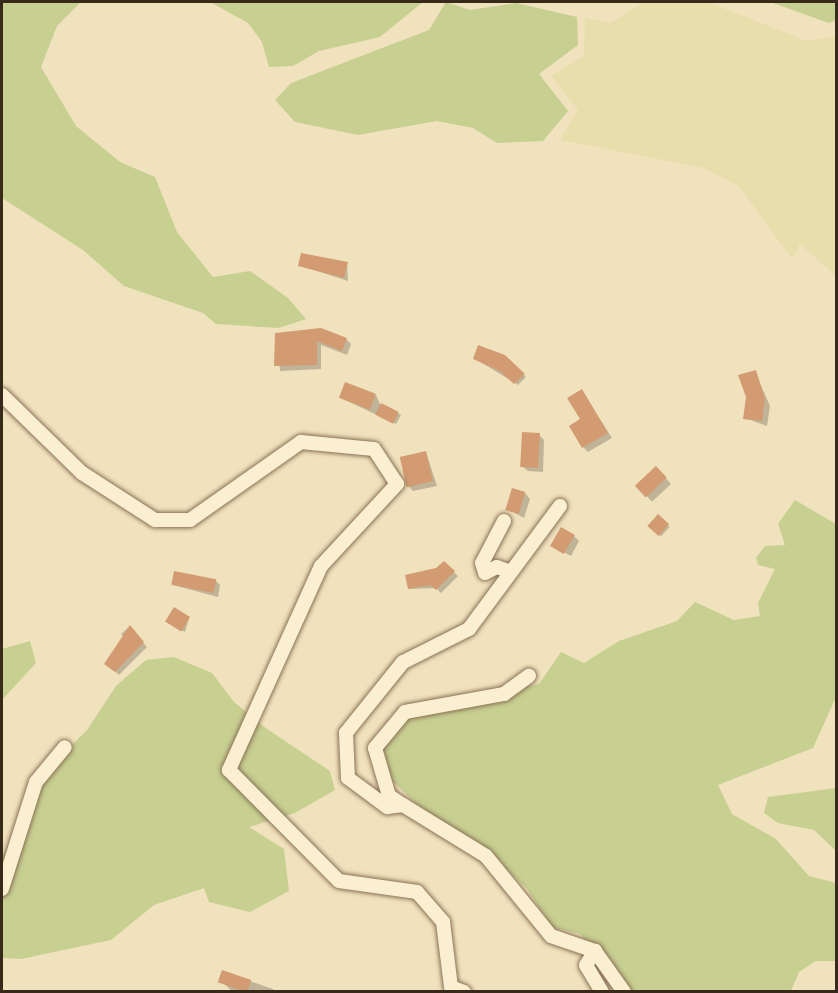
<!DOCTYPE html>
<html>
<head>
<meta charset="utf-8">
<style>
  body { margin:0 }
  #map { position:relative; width:838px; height:993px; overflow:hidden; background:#f1e2be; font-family:"Noto Serif",serif }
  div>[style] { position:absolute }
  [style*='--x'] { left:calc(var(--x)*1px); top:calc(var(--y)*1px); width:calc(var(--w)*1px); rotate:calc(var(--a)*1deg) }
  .farmland>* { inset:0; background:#e7deab }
  .green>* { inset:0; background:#c7cf91 }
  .shadow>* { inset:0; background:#0003; transform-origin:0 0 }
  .building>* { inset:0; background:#d29b71; transform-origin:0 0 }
  .roads { filter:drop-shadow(0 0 2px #8a7255) drop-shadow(0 0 2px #8a7255) }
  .minor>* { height:14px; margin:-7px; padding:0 7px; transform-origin:7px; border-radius:7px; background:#fbefd1 }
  span { translate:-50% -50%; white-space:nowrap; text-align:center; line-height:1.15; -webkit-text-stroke:6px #f8ecce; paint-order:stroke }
  .frame { position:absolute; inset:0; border:3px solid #382a1b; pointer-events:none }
</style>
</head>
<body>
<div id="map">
  <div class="farmland">
    <i style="clip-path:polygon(645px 2px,708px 2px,807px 41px,836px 36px,836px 276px,800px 244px,792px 259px,739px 186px,704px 168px,560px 140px,578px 110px,551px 76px,584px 56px,585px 18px,611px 23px)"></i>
  </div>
  <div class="green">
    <i style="clip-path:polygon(2px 2px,81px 2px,57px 26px,41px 67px,76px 126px,120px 162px,155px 177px,177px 232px,213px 277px,250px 271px,288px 298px,306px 319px,279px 328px,216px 324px,203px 313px,124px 286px,83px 250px,2px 198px)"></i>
    <i style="clip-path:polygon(210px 2px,423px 2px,380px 37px,319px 51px,293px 66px,269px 67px,262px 42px,248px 23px)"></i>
    <i style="clip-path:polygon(446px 2px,470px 10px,516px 3px,577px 17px,578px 45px,539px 74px,568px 111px,543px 141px,497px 143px,473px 128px,437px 121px,358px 135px,295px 122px,275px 100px,291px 83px,429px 30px)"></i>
    <i style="clip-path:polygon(770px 2px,836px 2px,836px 20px,829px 23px)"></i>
    <i style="clip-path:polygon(795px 500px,836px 524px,836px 697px,813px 748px,718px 785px,732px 814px,776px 839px,809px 876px,836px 883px,836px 961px,816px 961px,799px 972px,791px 991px,630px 991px,580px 934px,552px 927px,527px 889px,485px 848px,421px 808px,388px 777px,380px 753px,387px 727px,453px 699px,539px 684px,561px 652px,584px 663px,619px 641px,677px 621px,695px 602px,734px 620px,760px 616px,758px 603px,775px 569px,758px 565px,756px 558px,765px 546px,785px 545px,778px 524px)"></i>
    <i style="clip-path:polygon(30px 641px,36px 663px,2px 700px,2px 649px)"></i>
    <i style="clip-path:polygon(174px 657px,212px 673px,234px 702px,267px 729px,330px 771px,335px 790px,295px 813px,249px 827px,284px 849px,289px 891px,250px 912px,209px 902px,204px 888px,154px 905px,111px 940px,21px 959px,2px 958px,2px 858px,49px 768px,87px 730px,116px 686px,146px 660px)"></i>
    <i style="clip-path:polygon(836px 788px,836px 851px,814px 830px,778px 823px,764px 813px,768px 797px)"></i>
  </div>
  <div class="shadow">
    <i style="clip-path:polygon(347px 263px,348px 281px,299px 265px)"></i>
    <i style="clip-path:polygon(276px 335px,346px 339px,351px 344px,347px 355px,321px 345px,321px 369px,280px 371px)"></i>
    <i style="clip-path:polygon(505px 356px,526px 377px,518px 385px,474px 358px)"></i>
    <i style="clip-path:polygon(755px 372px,770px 406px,767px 426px,745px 418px)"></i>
    <i style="clip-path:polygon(582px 391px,612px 438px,588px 452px,583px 447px)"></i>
    <i style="clip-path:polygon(376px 395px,380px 404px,401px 415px,396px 424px,341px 398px)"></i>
    <i style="clip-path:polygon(539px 435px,544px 440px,543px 472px,528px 471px,522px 466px)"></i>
    <i style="clip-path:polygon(426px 452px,437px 486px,413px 491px,408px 486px)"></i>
    <i style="left:656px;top:468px;width:22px;height:26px;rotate:47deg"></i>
    <i style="clip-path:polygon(525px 493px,530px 499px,524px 518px,507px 509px)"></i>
    <i style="left:658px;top:516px;width:16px;height:13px;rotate:43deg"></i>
    <i style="clip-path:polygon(574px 536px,579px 541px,571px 556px,552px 546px)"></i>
    <i style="clip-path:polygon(444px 563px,458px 576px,441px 593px,436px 588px,409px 589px)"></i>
    <i style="clip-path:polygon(215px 580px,220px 585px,218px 597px,173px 585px)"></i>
    <i style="clip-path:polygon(189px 618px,185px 632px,170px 624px)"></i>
    <i style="clip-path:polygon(129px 627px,147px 647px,119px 675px,110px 667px,125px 639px,121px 634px)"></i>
    <i style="clip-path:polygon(223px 972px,273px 989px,276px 992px,233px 992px,222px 982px)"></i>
  </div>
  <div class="building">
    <i style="clip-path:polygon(301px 253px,348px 262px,344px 278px,298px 266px)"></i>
    <i style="clip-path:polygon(321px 328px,347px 338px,342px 351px,317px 341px,317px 365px,274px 366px,275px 333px)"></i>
    <i style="clip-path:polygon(478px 345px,505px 355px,525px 374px,514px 384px,500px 371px,473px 359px)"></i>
    <i style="clip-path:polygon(756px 370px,765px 399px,762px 421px,743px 419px,746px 397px,738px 375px)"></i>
    <i style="left:345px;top:382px;width:33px;height:17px;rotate:21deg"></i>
    <i style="clip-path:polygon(582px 389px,608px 433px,582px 448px,569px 426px,580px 419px,567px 398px)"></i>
    <i style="left:381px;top:403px;width:20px;height:13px;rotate:27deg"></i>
    <i style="left:522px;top:432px;width:18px;height:35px;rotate:3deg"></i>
    <i style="left:426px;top:451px;width:31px;height:27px;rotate:77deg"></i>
    <i style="left:656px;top:466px;width:16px;height:29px;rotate:47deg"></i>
    <i style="left:512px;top:488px;width:14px;height:23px;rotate:17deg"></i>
    <i style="left:658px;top:514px;width:15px;height:16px;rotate:42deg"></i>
    <i style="left:561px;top:527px;width:16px;height:22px;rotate:30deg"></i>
    <i style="clip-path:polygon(444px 561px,455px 571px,436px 590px,430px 585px,408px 589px,405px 575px,436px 568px)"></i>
    <i style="left:174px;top:571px;width:43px;height:14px;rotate:11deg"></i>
    <i style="left:174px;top:607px;width:19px;height:17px;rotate:32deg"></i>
    <i style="clip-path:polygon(130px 625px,144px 642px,115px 672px,104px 664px)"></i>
    <i style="left:222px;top:970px;width:31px;height:13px;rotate:19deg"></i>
  </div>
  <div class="roads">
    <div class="minor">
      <i style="--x:2;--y:395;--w:112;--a:44.3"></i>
      <i style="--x:82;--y:473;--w:87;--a:32.8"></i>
      <i style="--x:155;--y:520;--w:35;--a:0"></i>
      <i style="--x:190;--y:520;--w:136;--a:-35.1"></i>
      <i style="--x:301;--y:442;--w:73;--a:5.5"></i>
      <i style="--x:374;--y:449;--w:42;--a:56.7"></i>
      <i style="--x:397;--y:484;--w:112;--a:132.8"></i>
      <i style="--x:321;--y:566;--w:224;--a:114.3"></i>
      <i style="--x:229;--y:770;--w:156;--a:45.3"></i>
      <i style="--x:339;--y:881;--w:79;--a:8"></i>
      <i style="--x:417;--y:892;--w:40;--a:49"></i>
      <i style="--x:443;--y:922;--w:65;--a:83"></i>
      <i style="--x:451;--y:987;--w:14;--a:21"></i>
      <i style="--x:560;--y:506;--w:153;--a:126.5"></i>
      <i style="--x:469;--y:629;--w:74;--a:153.4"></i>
      <i style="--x:403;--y:662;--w:91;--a:128.8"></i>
      <i style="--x:346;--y:733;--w:45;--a:87.5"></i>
      <i style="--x:348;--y:778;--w:49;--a:36.6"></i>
      <i style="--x:387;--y:807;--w:16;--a:-7"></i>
      <i style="--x:403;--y:805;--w:97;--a:31.6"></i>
      <i style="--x:486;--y:856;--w:103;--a:50.9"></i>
      <i style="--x:551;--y:936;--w:46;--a:18.8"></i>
      <i style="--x:504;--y:521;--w:47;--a:117.6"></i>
      <i style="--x:482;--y:563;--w:10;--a:73"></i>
      <i style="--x:485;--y:573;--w:13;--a:-27"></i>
      <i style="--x:497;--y:567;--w:12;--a:20"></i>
      <i style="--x:403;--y:805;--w:17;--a:-147"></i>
      <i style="--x:389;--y:796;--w:50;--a:-106.3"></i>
      <i style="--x:375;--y:748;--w:47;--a:-50.2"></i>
      <i style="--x:405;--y:712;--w:101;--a:-10.3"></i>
      <i style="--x:504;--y:694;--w:31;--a:-36"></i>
      <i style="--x:2;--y:889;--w:112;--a:-72.4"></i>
      <i style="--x:36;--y:782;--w:45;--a:-50.4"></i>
      <i style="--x:602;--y:992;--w:31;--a:-121"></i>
      <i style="--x:586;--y:965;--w:17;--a:-57"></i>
      <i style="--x:595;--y:951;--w:50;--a:54.7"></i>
    </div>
  </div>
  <div class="frame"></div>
</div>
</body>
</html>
